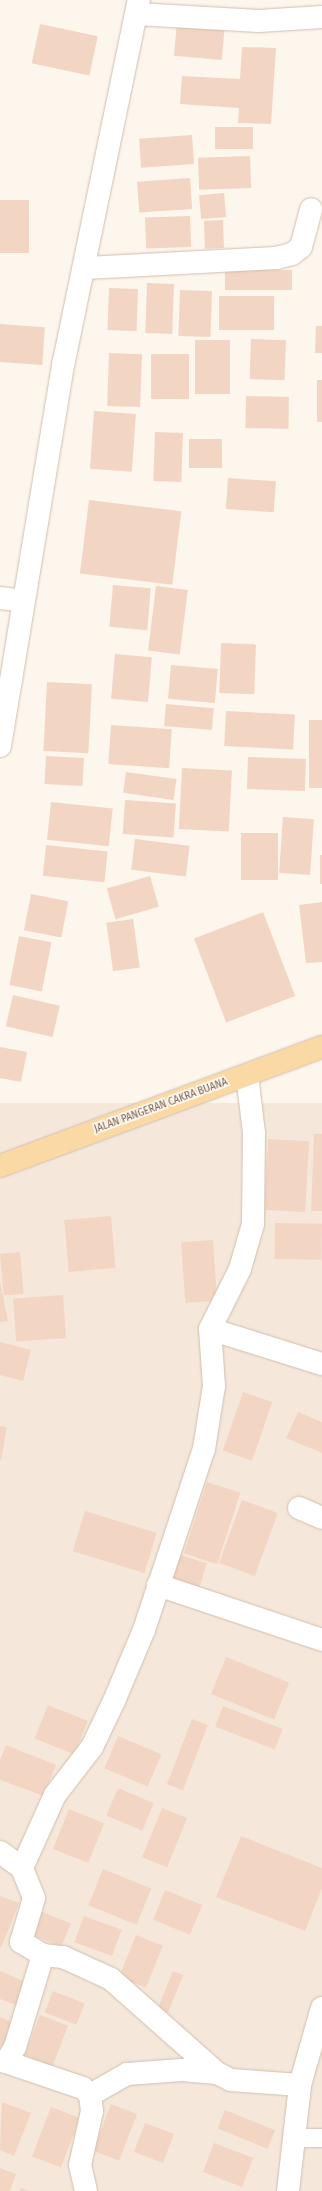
<!DOCTYPE html>
<html>
<head>
<meta charset="utf-8">
<style>
  body { margin:0 }
  #map { position:relative; width:322px; height:2191px; overflow:hidden; background:#fdf6ec; font-family:"Fira Sans Condensed",sans-serif }
  div>[style] { position:absolute }
  [style*='--x'] { left:calc(var(--x)*1px); top:calc(var(--y)*1px); width:calc(var(--w)*1px); rotate:calc(var(--a)*1deg) }
  .residential>* { inset:0; background:#f5e8da; transform-origin:0 0 }
  .building>* { inset:0; background:#f3d5c3; transform-origin:0 0 }
  .roads { filter:drop-shadow(0 0 1px #d1beb0) drop-shadow(0 0 1px #d1beb0) }
  .service>* { height:18px; margin:-9px; padding:0 9px; transform-origin:9px; border-radius:9px; background:#fff }
  .minor>* { height:22px; margin:-11px; padding:0 11px; transform-origin:11px; border-radius:11px; background:#fff }
  .primary>* { height:22px; margin:-11px; padding:0 11px; transform-origin:11px; border-radius:11px; background:#fbd9a5 }
  span { translate:-50% -50%; white-space:nowrap; text-align:center; line-height:1.15; -webkit-text-stroke:3.5px #fffaf3; paint-order:stroke }
  .street-label { font-size:11px; color:#7a5c4d }
</style>
</head>
<body>
<div id="map">
  <div class="residential">
    <i style="left:322px;top:1103px;width:1088px;height:349px;rotate:90deg"></i>
  </div>
  <div class="building">
    <i style="left:177px;top:21px;width:48px;height:35px;rotate:5deg"></i>
    <i style="left:40px;top:24px;width:59px;height:40px;rotate:12deg"></i>
    <i style="clip-path:polygon(242px 47px,276px 48px,271px 124px,238px 123px,239px 108px,180px 104px,182px 76px,240px 79px)"></i>
    <i style="left:215px;top:127px;width:38px;height:22px"></i>
    <i style="left:192px;top:135px;width:29px;height:53px;rotate:86deg"></i>
    <i style="left:250px;top:156px;width:32px;height:52px;rotate:88deg"></i>
    <i style="left:190px;top:178px;width:31px;height:53px;rotate:86deg"></i>
    <i style="left:224px;top:193px;width:24px;height:25px;rotate:85deg"></i>
    <i style="left:0;top:200px;width:29px;height:53px"></i>
    <i style="left:190px;top:216px;width:31px;height:45px;rotate:88deg"></i>
    <i style="left:223px;top:220px;width:28px;height:19px;rotate:88deg"></i>
    <i style="left:225px;top:270px;width:67px;height:20px"></i>
    <i style="left:147px;top:283px;width:27px;height:50px;rotate:2deg"></i>
    <i style="left:109px;top:288px;width:29px;height:42px;rotate:2deg"></i>
    <i style="left:180px;top:290px;width:32px;height:46px;rotate:2deg"></i>
    <i style="left:219px;top:296px;width:55px;height:34px"></i>
    <i style="left:0;top:324px;width:45px;height:38px;rotate:4deg"></i>
    <i style="clip-path:polygon(316px 326px,322px 326px,322px 353px,315px 353px)"></i>
    <i style="left:251px;top:339px;width:35px;height:40px;rotate:2deg"></i>
    <i style="left:195px;top:340px;width:35px;height:54px"></i>
    <i style="left:109px;top:353px;width:33px;height:53px;rotate:2deg"></i>
    <i style="left:151px;top:354px;width:38px;height:45px"></i>
    <i style="left:317px;top:380px;width:5px;height:42px"></i>
    <i style="left:246px;top:396px;width:43px;height:32px;rotate:1deg"></i>
    <i style="left:94px;top:411px;width:42px;height:58px;rotate:4deg"></i>
    <i style="left:155px;top:432px;width:28px;height:49px;rotate:2deg"></i>
    <i style="left:189px;top:439px;width:33px;height:29px"></i>
    <i style="left:228px;top:478px;width:48px;height:31px;rotate:4deg"></i>
    <i style="left:89px;top:500px;width:93px;height:74px;rotate:7deg"></i>
    <i style="left:113px;top:585px;width:38px;height:42px;rotate:5deg"></i>
    <i style="left:156px;top:586px;width:32px;height:65px;rotate:7deg"></i>
    <i style="left:221px;top:643px;width:35px;height:50px;rotate:2deg"></i>
    <i style="left:115px;top:654px;width:37px;height:45px;rotate:5deg"></i>
    <i style="left:171px;top:665px;width:47px;height:34px;rotate:5deg"></i>
    <i style="left:47px;top:682px;width:45px;height:69px;rotate:3deg"></i>
    <i style="left:166px;top:704px;width:48px;height:22px;rotate:5deg"></i>
    <i style="left:226px;top:711px;width:69px;height:35px;rotate:3deg"></i>
    <i style="left:309px;top:720px;width:13px;height:68px"></i>
    <i style="left:111px;top:725px;width:61px;height:39px;rotate:4deg"></i>
    <i style="left:46px;top:756px;width:38px;height:28px;rotate:3deg"></i>
    <i style="left:248px;top:757px;width:58px;height:32px;rotate:2deg"></i>
    <i style="left:182px;top:768px;width:50px;height:61px;rotate:3deg"></i>
    <i style="left:126px;top:772px;width:51px;height:21px;rotate:8deg"></i>
    <i style="left:125px;top:800px;width:51px;height:34px;rotate:4deg"></i>
    <i style="left:51px;top:802px;width:62px;height:38px;rotate:6deg"></i>
    <i style="left:283px;top:817px;width:31px;height:56px;rotate:4deg"></i>
    <i style="left:241px;top:833px;width:37px;height:47px"></i>
    <i style="left:135px;top:839px;width:55px;height:31px;rotate:7deg"></i>
    <i style="left:46px;top:845px;width:62px;height:31px;rotate:6deg"></i>
    <i style="left:320px;top:855px;width:2px;height:29px"></i>
    <i style="left:150px;top:876px;width:32px;height:45px;rotate:74deg"></i>
    <i style="left:31px;top:894px;width:38px;height:37px;rotate:11deg"></i>
    <i style="clip-path:polygon(322px 902px,322px 962px,306px 963px,299px 905px)"></i>
    <i style="left:263px;top:912px;width:90px;height:74px;rotate:69deg"></i>
    <i style="left:133px;top:919px;width:49px;height:27px;rotate:82deg"></i>
    <i style="left:19px;top:936px;width:33px;height:50px;rotate:11deg"></i>
    <i style="left:13px;top:995px;width:48px;height:32px;rotate:13deg"></i>
    <i style="clip-path:polygon(0 1047px,27px 1052px,21px 1082px,0 1078px)"></i>
    <i style="clip-path:polygon(314px 1134px,322px 1134px,322px 1211px,311px 1211px)"></i>
    <i style="left:268px;top:1139px;width:41px;height:71px;rotate:3deg"></i>
    <i style="left:111px;top:1216px;width:52px;height:47px;rotate:85deg"></i>
    <i style="left:275px;top:1223px;width:47px;height:36px;rotate:1deg"></i>
    <i style="left:213px;top:1240px;width:61px;height:32px;rotate:86deg"></i>
    <i style="left:20px;top:1252px;width:42px;height:20px;rotate:85deg"></i>
    <i style="clip-path:polygon(0 1281px,8px 1321px,0 1322px)"></i>
    <i style="left:63px;top:1295px;width:43px;height:50px;rotate:86deg"></i>
    <i style="clip-path:polygon(0 1342px,31px 1350px,23px 1381px,0 1375px)"></i>
    <i style="left:243px;top:1392px;width:31px;height:62px;rotate:19deg"></i>
    <i style="clip-path:polygon(298px 1412px,322px 1422px,322px 1453px,286px 1438px)"></i>
    <i style="clip-path:polygon(0 1426px,7px 1427px,1px 1460px,0 1460px)"></i>
    <i style="left:207px;top:1482px;width:35px;height:75px;rotate:18deg"></i>
    <i style="left:242px;top:1500px;width:38px;height:67px;rotate:20deg"></i>
    <i style="left:85px;top:1511px;width:75px;height:42px;rotate:17deg"></i>
    <i style="left:180px;top:1555px;width:28px;height:32px;rotate:17deg"></i>
    <i style="left:226px;top:1657px;width:68px;height:40px;rotate:22deg"></i>
    <i style="left:48px;top:1705px;width:43px;height:36px;rotate:22deg"></i>
    <i style="left:223px;top:1706px;width:64px;height:22px;rotate:21deg"></i>
    <i style="left:192px;top:1719px;width:17px;height:70px;rotate:21deg"></i>
    <i style="left:118px;top:1736px;width:47px;height:35px;rotate:23deg"></i>
    <i style="clip-path:polygon(6px 1745px,56px 1765px,44px 1796px,0 1780px,0 1760px)"></i>
    <i style="left:118px;top:1788px;width:39px;height:30px;rotate:23deg"></i>
    <i style="left:162px;top:1808px;width:27px;height:53px;rotate:22deg"></i>
    <i style="left:69px;top:1809px;width:38px;height:43px;rotate:22deg"></i>
    <i style="clip-path:polygon(241px 1836px,322px 1868px,322px 1888px,305px 1931px,216px 1897px)"></i>
    <i style="left:103px;top:1869px;width:52px;height:39px;rotate:22deg"></i>
    <i style="left:165px;top:1890px;width:40px;height:32px;rotate:22deg"></i>
    <i style="clip-path:polygon(0 1896px,19px 1903px,1px 1948px,0 1947px)"></i>
    <i style="left:42px;top:1912px;width:31px;height:25px;rotate:22deg"></i>
    <i style="left:84px;top:1916px;width:40px;height:28px;rotate:20deg"></i>
    <i style="left:136px;top:1935px;width:29px;height:45px;rotate:22deg"></i>
    <i style="clip-path:polygon(0 1971px,28px 1983px,19px 2006px,0 1999px)"></i>
    <i style="left:173px;top:1971px;width:11px;height:42px;rotate:22deg"></i>
    <i style="left:53px;top:1991px;width:34px;height:23px;rotate:21deg"></i>
    <i style="left:40px;top:2015px;width:30px;height:43px;rotate:21deg"></i>
    <i style="clip-path:polygon(0 2017px,13px 2022px,4px 2047px,0 2046px)"></i>
    <i style="clip-path:polygon(2px 2102px,31px 2113px,14px 2156px,0 2150px)"></i>
    <i style="left:111px;top:2104px;width:28px;height:50px;rotate:21deg"></i>
    <i style="left:51px;top:2107px;width:31px;height:53px;rotate:21deg"></i>
    <i style="left:225px;top:2110px;width:54px;height:20px;rotate:22deg"></i>
    <i style="left:145px;top:2123px;width:31px;height:31px;rotate:21deg"></i>
    <i style="left:214px;top:2143px;width:42px;height:31px;rotate:21deg"></i>
    <i style="clip-path:polygon(0 2168px,16px 2174px,10px 2191px,0 2191px)"></i>
    <i style="clip-path:polygon(21px 2188px,29px 2191px,20px 2191px)"></i>
  </div>
  <div class="roads">
    <div class="service">
      <i style="--x:293;--y:2138;--w:29;--a:0"></i>
    </div>
    <div class="minor">
      <i style="--x:136;--y:14;--w:123;--a:3.3"></i>
      <i style="--x:259;--y:21;--w:63;--a:-3.6"></i>
      <i style="--x:86;--y:268;--w:190;--a:-3"></i>
      <i style="--x:276;--y:258;--w:16;--a:-14"></i>
      <i style="--x:292;--y:254;--w:11;--a:-38"></i>
      <i style="--x:301;--y:247;--w:39;--a:-75"></i>
      <i style="--x:0;--y:598;--w:23;--a:7"></i>
      <i style="--x:0;--y:746;--w:390;--a:-80.6"></i>
      <i style="--x:64;--y:361;--w:369;--a:-78.3"></i>
      <i style="--x:210;--y:1329;--w:117;--a:17.4"></i>
      <i style="--x:299;--y:1508;--w:25;--a:23"></i>
      <i style="--x:158;--y:1585;--w:173;--a:18.5"></i>
      <i style="--x:0;--y:1852;--w:27;--a:36"></i>
      <i style="--x:43;--y:1955;--w:20;--a:6"></i>
      <i style="--x:63;--y:1957;--w:53;--a:24.6"></i>
      <i style="--x:111;--y:1979;--w:142;--a:41.6"></i>
      <i style="--x:217;--y:2073;--w:16;--a:27"></i>
      <i style="--x:231;--y:2080;--w:69;--a:4.1"></i>
      <i style="--x:0;--y:2061;--w:6;--a:9"></i>
      <i style="--x:6;--y:2062;--w:17;--a:-59"></i>
      <i style="--x:15;--y:2047;--w:96;--a:-73.1"></i>
      <i style="--x:43;--y:1955;--w:26;--a:-149"></i>
      <i style="--x:21;--y:1942;--w:46;--a:-73.5"></i>
      <i style="--x:34;--y:1898;--w:32;--a:-112"></i>
      <i style="--x:22;--y:1868;--w:80;--a:-65.7"></i>
      <i style="--x:55;--y:1795;--w:61;--a:-52.4"></i>
      <i style="--x:92;--y:1747;--w:51;--a:-64.4"></i>
      <i style="--x:114;--y:1701;--w:77;--a:-67.1"></i>
      <i style="--x:144;--y:1630;--w:191;--a:-71.7"></i>
      <i style="--x:204;--y:1449;--w:64;--a:-81"></i>
      <i style="--x:214;--y:1386;--w:57;--a:-94"></i>
      <i style="--x:210;--y:1329;--w:67;--a:-63.4"></i>
      <i style="--x:240;--y:1269;--w:47;--a:-73.9"></i>
      <i style="--x:253;--y:1224;--w:91;--a:-89.4"></i>
      <i style="--x:254;--y:1133;--w:58;--a:-96.9"></i>
      <i style="--x:6;--y:2062;--w:81;--a:18.7"></i>
      <i style="--x:83;--y:2088;--w:10;--a:45"></i>
      <i style="--x:90;--y:2095;--w:16;--a:83"></i>
      <i style="--x:92;--y:2111;--w:55;--a:102.5"></i>
      <i style="--x:80;--y:2165;--w:27;--a:77"></i>
      <i style="--x:90;--y:2095;--w:43;--a:-29.6"></i>
      <i style="--x:127;--y:2074;--w:55;--a:-4.2"></i>
      <i style="--x:182;--y:2070;--w:35;--a:5"></i>
      <i style="--x:288;--y:2191;--w:107;--a:-83.5"></i>
      <i style="--x:300;--y:2085;--w:80;--a:-74.1"></i>
    </div>
    <div class="primary">
      <i style="--x:0;--y:1166;--w:343;--a:-20.3"></i>
    </div>
  </div>
  <div class="street-label">
    <span style="left:161px;top:1106px;rotate:-20deg">JALAN PANGERAN CAKRA BUANA</span>
  </div>
</div>
</body>
</html>
